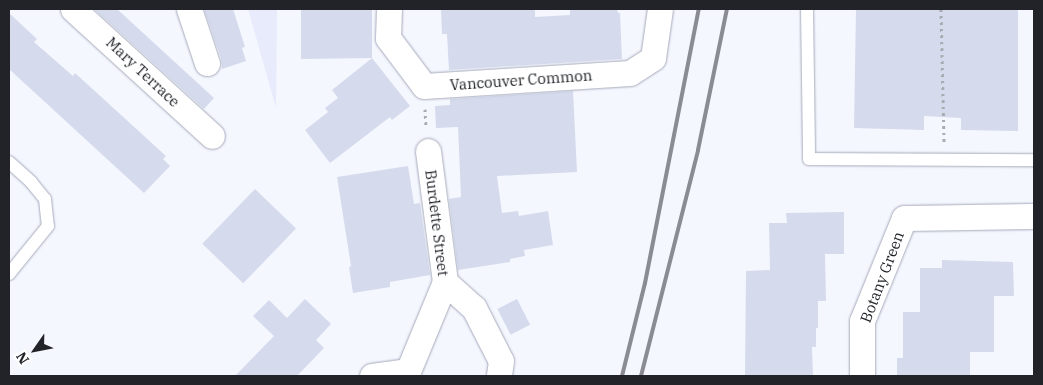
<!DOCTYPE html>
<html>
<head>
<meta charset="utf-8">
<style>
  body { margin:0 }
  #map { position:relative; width:1043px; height:385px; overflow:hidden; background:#f5f7fe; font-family:"IBM Plex Serif",serif }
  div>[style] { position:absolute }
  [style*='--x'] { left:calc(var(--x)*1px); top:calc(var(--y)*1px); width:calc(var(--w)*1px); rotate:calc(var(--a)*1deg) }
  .built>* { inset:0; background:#e7ebfb }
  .building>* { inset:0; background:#d5daed; transform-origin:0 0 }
  .path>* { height:3px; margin-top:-1.5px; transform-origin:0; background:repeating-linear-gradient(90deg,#a9abb2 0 2.5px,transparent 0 6.5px) }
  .roads { filter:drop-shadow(0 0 1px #a5aabb) drop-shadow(0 0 1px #a5aabb) }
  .lane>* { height:12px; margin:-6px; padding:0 6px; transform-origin:6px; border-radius:6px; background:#fff }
  .street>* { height:25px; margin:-12.5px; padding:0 12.5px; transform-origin:12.5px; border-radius:12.5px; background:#fff }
  .rail>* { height:4px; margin:-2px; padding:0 2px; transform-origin:2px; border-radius:2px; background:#8a8c93 }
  span { translate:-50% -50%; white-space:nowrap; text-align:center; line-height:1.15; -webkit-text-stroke:5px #fff; paint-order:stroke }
  .street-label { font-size:15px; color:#212329 }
  .frame { position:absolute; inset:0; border:10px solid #212329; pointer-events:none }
  .north { position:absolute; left:10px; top:325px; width:50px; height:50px; -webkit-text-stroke:4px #fff; paint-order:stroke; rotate:237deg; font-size:14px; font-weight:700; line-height:20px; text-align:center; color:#212329 }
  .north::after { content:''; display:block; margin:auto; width:18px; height:22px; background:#212329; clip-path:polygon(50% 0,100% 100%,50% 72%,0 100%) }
</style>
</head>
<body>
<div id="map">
  <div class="built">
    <i style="clip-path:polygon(248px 9px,277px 9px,276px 108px)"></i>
  </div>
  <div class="building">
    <i style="clip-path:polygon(94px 9px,117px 9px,214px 98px,204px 109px)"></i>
    <i style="clip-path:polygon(204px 9px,233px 9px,245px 47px,242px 48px,246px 61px,222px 69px,221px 58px)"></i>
    <i style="clip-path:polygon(301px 9px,372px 9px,372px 58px,410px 106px,392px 120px,390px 117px,330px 163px,305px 130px,328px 112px,325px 108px,338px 98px,332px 90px,372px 58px,301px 59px)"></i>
    <i style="clip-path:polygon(441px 9px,535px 9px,535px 17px,570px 15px,570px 9px,617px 9px,618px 13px,620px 13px,622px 59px,449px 70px,447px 34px,442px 34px)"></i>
    <i style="clip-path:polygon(856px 9px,1018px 9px,1018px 131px,961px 130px,961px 118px,924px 116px,924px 130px,854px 128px)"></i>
    <i style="clip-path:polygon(9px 13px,37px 39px,34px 42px,73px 76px,75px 73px,166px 156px,163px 159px,170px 166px,144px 193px,9px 69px)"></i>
    <i style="clip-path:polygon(573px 91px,577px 172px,497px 176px,502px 213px,518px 211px,519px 216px,548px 211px,553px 245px,524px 250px,525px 256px,510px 259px,510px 262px,458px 270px,449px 199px,461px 197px,458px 127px,436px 128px,435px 106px,450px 105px,450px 99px)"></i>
    <i style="clip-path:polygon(408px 166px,414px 204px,420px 203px,430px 275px,390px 282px,390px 287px,353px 293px,349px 267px,351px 266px,337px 177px)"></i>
    <i style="left:255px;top:189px;width:57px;height:76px;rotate:44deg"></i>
    <i style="clip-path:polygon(844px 212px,844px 254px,825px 254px,826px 301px,818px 301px,818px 328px,816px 328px,816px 347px,812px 347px,813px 376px,745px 376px,746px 271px,770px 270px,769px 223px,787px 223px,786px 213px)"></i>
    <i style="clip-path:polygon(942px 260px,1013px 262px,1014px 296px,994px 296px,994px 352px,970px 352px,970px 376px,897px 376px,897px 358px,903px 358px,903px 312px,920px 312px,920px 268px,942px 268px)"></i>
    <i style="clip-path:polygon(305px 299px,331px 324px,316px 340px,324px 348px,297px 376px,235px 376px,274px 336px,253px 316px,269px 300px,287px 318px)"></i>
    <i style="left:517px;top:299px;width:29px;height:22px;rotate:63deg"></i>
  </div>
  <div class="path">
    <i style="--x:941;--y:9;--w:135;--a:88.7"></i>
    <i style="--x:425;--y:109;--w:19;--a:87"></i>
  </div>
  <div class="roads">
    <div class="lane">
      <i style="--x:807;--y:9;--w:150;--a:89.2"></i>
      <i style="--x:809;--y:159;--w:225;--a:0.3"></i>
      <i style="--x:9;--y:162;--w:30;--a:42"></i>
      <i style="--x:31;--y:182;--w:22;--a:51"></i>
      <i style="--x:45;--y:199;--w:27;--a:84"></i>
      <i style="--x:48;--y:226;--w:62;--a:129.1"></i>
    </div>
    <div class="street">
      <i style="--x:73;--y:9;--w:188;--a:42.4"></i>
      <i style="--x:189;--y:9;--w:57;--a:71.6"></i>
      <i style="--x:389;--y:9;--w:29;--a:92"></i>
      <i style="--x:388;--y:38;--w:60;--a:53.1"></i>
      <i style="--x:424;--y:86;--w:206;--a:-3.6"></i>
      <i style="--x:630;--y:73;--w:27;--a:-33"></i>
      <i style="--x:653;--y:58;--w:49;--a:-81.9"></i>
      <i style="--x:445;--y:282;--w:39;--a:42"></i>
      <i style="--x:474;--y:308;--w:59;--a:63"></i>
      <i style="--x:501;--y:361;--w:15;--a:98"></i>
      <i style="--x:372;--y:376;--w:35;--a:-8"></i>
      <i style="--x:406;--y:376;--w:102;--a:-67.5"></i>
      <i style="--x:445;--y:282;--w:132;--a:-97.4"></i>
      <i style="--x:862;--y:376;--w:55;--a:-90"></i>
      <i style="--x:862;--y:321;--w:111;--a:-67.8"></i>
      <i style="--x:904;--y:218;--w:130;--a:-0.9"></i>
    </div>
  </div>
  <div class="rail">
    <i style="--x:622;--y:376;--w:96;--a:-76.1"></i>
    <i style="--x:645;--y:283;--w:279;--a:-78.9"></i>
    <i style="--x:641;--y:376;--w:233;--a:-75.8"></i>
    <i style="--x:698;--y:150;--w:144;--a:-78.4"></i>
  </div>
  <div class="street-label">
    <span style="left:143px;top:72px;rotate:43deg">Mary Terrace</span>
    <span style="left:521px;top:80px;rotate:-4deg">Vancouver Common</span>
    <span style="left:437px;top:223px;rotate:83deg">Burdette Street</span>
    <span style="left:882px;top:277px;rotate:-69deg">Botany Green</span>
  </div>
  <div class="frame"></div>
  <div class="north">N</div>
</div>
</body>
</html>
